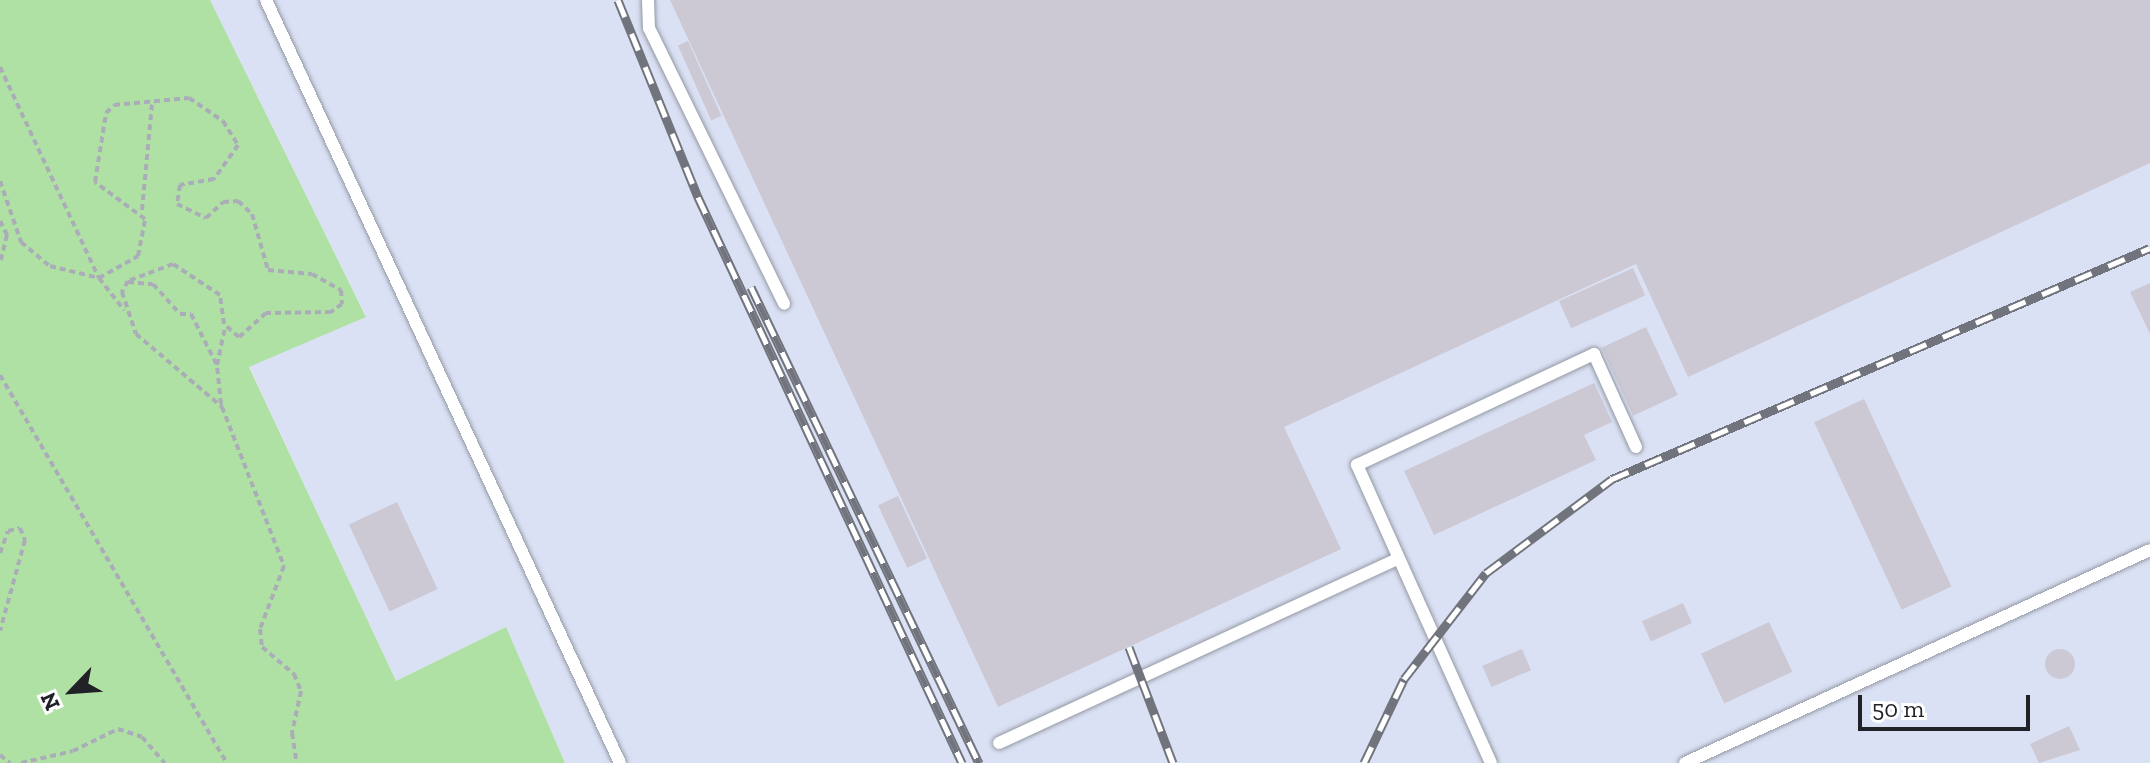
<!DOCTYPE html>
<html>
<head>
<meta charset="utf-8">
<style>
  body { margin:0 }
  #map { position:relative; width:2150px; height:763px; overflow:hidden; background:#e8ecf8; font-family:"Zilla Slab",serif }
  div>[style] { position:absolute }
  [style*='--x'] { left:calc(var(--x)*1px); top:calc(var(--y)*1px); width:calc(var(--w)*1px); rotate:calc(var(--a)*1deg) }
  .built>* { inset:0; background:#dae1f4 }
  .green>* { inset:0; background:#b0e1a4 }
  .building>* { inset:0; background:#ccc9d5; transform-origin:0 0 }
  .round { border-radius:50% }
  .path>* { height:4px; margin-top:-2px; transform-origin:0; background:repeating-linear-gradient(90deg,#aaadb7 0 6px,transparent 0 10px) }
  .roads { filter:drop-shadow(0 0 2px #9498a3) drop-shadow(0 0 2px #9498a3) }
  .service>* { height:12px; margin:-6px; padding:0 6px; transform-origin:6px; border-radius:6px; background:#fff }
  .rail>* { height:9px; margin-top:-4.5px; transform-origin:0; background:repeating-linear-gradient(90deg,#fff 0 18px,#71747c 0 36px); box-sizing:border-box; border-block:2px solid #71747c }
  span { translate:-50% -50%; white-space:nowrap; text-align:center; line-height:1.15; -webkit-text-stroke:8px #fff; paint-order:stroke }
  .north { position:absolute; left:32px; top:651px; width:80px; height:80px; -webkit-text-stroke:6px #fff; paint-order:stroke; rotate:245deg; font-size:22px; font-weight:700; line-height:32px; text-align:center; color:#212227 }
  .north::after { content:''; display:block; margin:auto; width:28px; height:36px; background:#212227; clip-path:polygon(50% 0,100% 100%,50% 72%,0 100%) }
  .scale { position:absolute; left:1858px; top:695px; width:172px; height:36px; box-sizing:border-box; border:4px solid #212227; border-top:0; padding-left:10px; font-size:24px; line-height:28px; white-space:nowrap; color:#212227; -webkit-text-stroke:6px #fff; paint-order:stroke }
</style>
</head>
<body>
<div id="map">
  <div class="built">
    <i style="clip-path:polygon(210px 0,2150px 0,2150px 763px,565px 763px,506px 627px,396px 681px,249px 366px,366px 316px)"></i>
  </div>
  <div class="green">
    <i style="clip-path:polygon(0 0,210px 0,366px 317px,249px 367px,396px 681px,506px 627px,565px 763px,0 763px)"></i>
  </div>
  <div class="building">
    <i style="clip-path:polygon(670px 0,2150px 0,2150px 163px,1688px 377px,1636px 264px,1284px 427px,1341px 549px,998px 707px)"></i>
    <i style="left:688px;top:41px;width:82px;height:11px;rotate:66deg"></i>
    <i style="left:1633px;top:268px;width:30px;height:81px;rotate:66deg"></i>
    <i style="clip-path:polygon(2150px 283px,2150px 334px,2130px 292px)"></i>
    <i style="left:1646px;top:327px;width:75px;height:49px;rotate:65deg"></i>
    <i style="clip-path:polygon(1594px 383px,1612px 422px,1584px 435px,1596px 460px,1434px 535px,1404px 471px)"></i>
    <i style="left:1864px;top:399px;width:207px;height:55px;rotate:65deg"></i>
    <i style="left:898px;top:496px;width:69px;height:22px;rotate:65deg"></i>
    <i style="left:397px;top:502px;width:96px;height:53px;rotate:65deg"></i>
    <i style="left:1683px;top:603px;width:22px;height:45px;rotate:66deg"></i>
    <i style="left:1769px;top:622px;width:55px;height:75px;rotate:65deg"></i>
    <i class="round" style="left:2045px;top:649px;width:30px;height:30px"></i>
    <i style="left:1522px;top:649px;width:23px;height:43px;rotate:67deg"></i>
    <i style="clip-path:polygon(2069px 726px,2080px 750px,2039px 763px,2030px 744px)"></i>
  </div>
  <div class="path">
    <i style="--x:0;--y:67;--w:233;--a:64.9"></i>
    <i style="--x:99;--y:278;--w:41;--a:52"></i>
    <i style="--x:0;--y:181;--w:65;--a:71"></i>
    <i style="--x:21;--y:242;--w:38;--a:40"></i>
    <i style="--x:50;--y:266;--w:50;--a:13.8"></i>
    <i style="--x:99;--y:278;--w:45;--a:-29.4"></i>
    <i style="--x:138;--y:256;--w:38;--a:-79"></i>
    <i style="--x:145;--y:219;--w:62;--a:-143.5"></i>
    <i style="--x:95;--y:182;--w:70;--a:-80.9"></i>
    <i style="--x:106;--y:113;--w:11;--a:-45"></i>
    <i style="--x:114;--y:105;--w:75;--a:-5.3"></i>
    <i style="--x:189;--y:98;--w:41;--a:34.1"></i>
    <i style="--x:223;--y:121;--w:28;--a:58"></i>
    <i style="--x:238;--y:145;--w:42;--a:125.2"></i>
    <i style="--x:214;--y:179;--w:35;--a:170"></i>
    <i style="--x:180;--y:185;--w:19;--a:99"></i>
    <i style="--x:177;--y:204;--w:32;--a:26"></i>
    <i style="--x:206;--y:218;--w:23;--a:-43"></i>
    <i style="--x:223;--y:202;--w:15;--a:-4"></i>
    <i style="--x:238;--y:201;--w:19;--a:43"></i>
    <i style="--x:252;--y:214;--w:58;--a:74.1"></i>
    <i style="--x:268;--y:270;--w:44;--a:5.2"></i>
    <i style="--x:312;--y:274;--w:33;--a:29"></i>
    <i style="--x:341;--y:290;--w:14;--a:86"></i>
    <i style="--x:342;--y:304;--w:14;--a:144"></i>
    <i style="--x:331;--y:312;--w:65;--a:179.1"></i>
    <i style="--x:266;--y:313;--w:36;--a:138"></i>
    <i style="--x:239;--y:337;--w:20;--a:-139"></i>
    <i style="--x:224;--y:324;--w:29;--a:-98"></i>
    <i style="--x:220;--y:295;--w:56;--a:-146.6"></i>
    <i style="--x:173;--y:264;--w:48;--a:159.3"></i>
    <i style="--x:128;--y:281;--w:13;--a:119"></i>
    <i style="--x:122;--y:292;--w:44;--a:71.6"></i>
    <i style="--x:136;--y:334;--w:113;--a:40.3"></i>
    <i style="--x:222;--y:407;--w:171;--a:68.7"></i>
    <i style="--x:284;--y:566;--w:67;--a:110.9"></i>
    <i style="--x:260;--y:629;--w:18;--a:84"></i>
    <i style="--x:262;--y:647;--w:42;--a:40.2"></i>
    <i style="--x:294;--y:674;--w:18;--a:68"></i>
    <i style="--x:301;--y:691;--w:43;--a:102.1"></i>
    <i style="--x:292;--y:733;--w:30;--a:81"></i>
    <i style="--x:142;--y:210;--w:106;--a:-84.6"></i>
    <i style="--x:0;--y:221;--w:16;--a:63"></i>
    <i style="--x:7;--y:235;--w:29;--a:104"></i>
    <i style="--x:128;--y:282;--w:25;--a:5"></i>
    <i style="--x:153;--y:284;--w:40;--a:48"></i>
    <i style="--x:180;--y:314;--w:11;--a:0"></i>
    <i style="--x:191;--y:314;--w:57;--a:63"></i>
    <i style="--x:0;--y:375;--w:450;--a:59.7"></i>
    <i style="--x:221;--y:404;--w:39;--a:-96"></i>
    <i style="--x:217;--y:365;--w:39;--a:-78"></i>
    <i style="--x:0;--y:553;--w:23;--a:-70"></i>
    <i style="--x:8;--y:531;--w:12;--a:-14"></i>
    <i style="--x:20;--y:528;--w:13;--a:67"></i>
    <i style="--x:25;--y:540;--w:94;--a:105.4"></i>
    <i style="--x:0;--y:755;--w:13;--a:39"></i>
    <i style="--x:21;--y:763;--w:53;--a:-13"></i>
    <i style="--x:73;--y:751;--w:50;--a:-26.1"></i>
    <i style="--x:118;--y:729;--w:25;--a:18"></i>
    <i style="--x:142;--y:737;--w:35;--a:49"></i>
  </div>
  <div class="roads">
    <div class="service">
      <i style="--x:266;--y:0;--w:841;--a:65.11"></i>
      <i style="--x:648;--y:0;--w:28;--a:88"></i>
      <i style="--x:649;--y:28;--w:307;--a:63.9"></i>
      <i style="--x:999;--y:743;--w:439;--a:-24.8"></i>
      <i style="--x:1491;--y:763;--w:327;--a:-114.2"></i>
      <i style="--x:1357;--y:465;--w:262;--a:-25.1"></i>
      <i style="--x:1594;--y:354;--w:102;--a:65.7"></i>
      <i style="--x:1685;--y:763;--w:511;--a:-24.61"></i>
    </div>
  </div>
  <div class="rail">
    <i style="--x:618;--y:0;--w:213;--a:67.9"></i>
    <i style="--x:698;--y:197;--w:625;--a:64.99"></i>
    <i style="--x:751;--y:287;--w:528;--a:64.41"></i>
    <i style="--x:1129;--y:647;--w:124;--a:69.2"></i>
    <i style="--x:1364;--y:763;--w:93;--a:-64.5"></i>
    <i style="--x:1404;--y:679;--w:134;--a:-52.3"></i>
    <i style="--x:1486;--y:573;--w:157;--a:-36.7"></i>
    <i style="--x:1612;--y:479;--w:585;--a:-23.24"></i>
  </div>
  <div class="north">N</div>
  <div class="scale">50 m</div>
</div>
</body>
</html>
